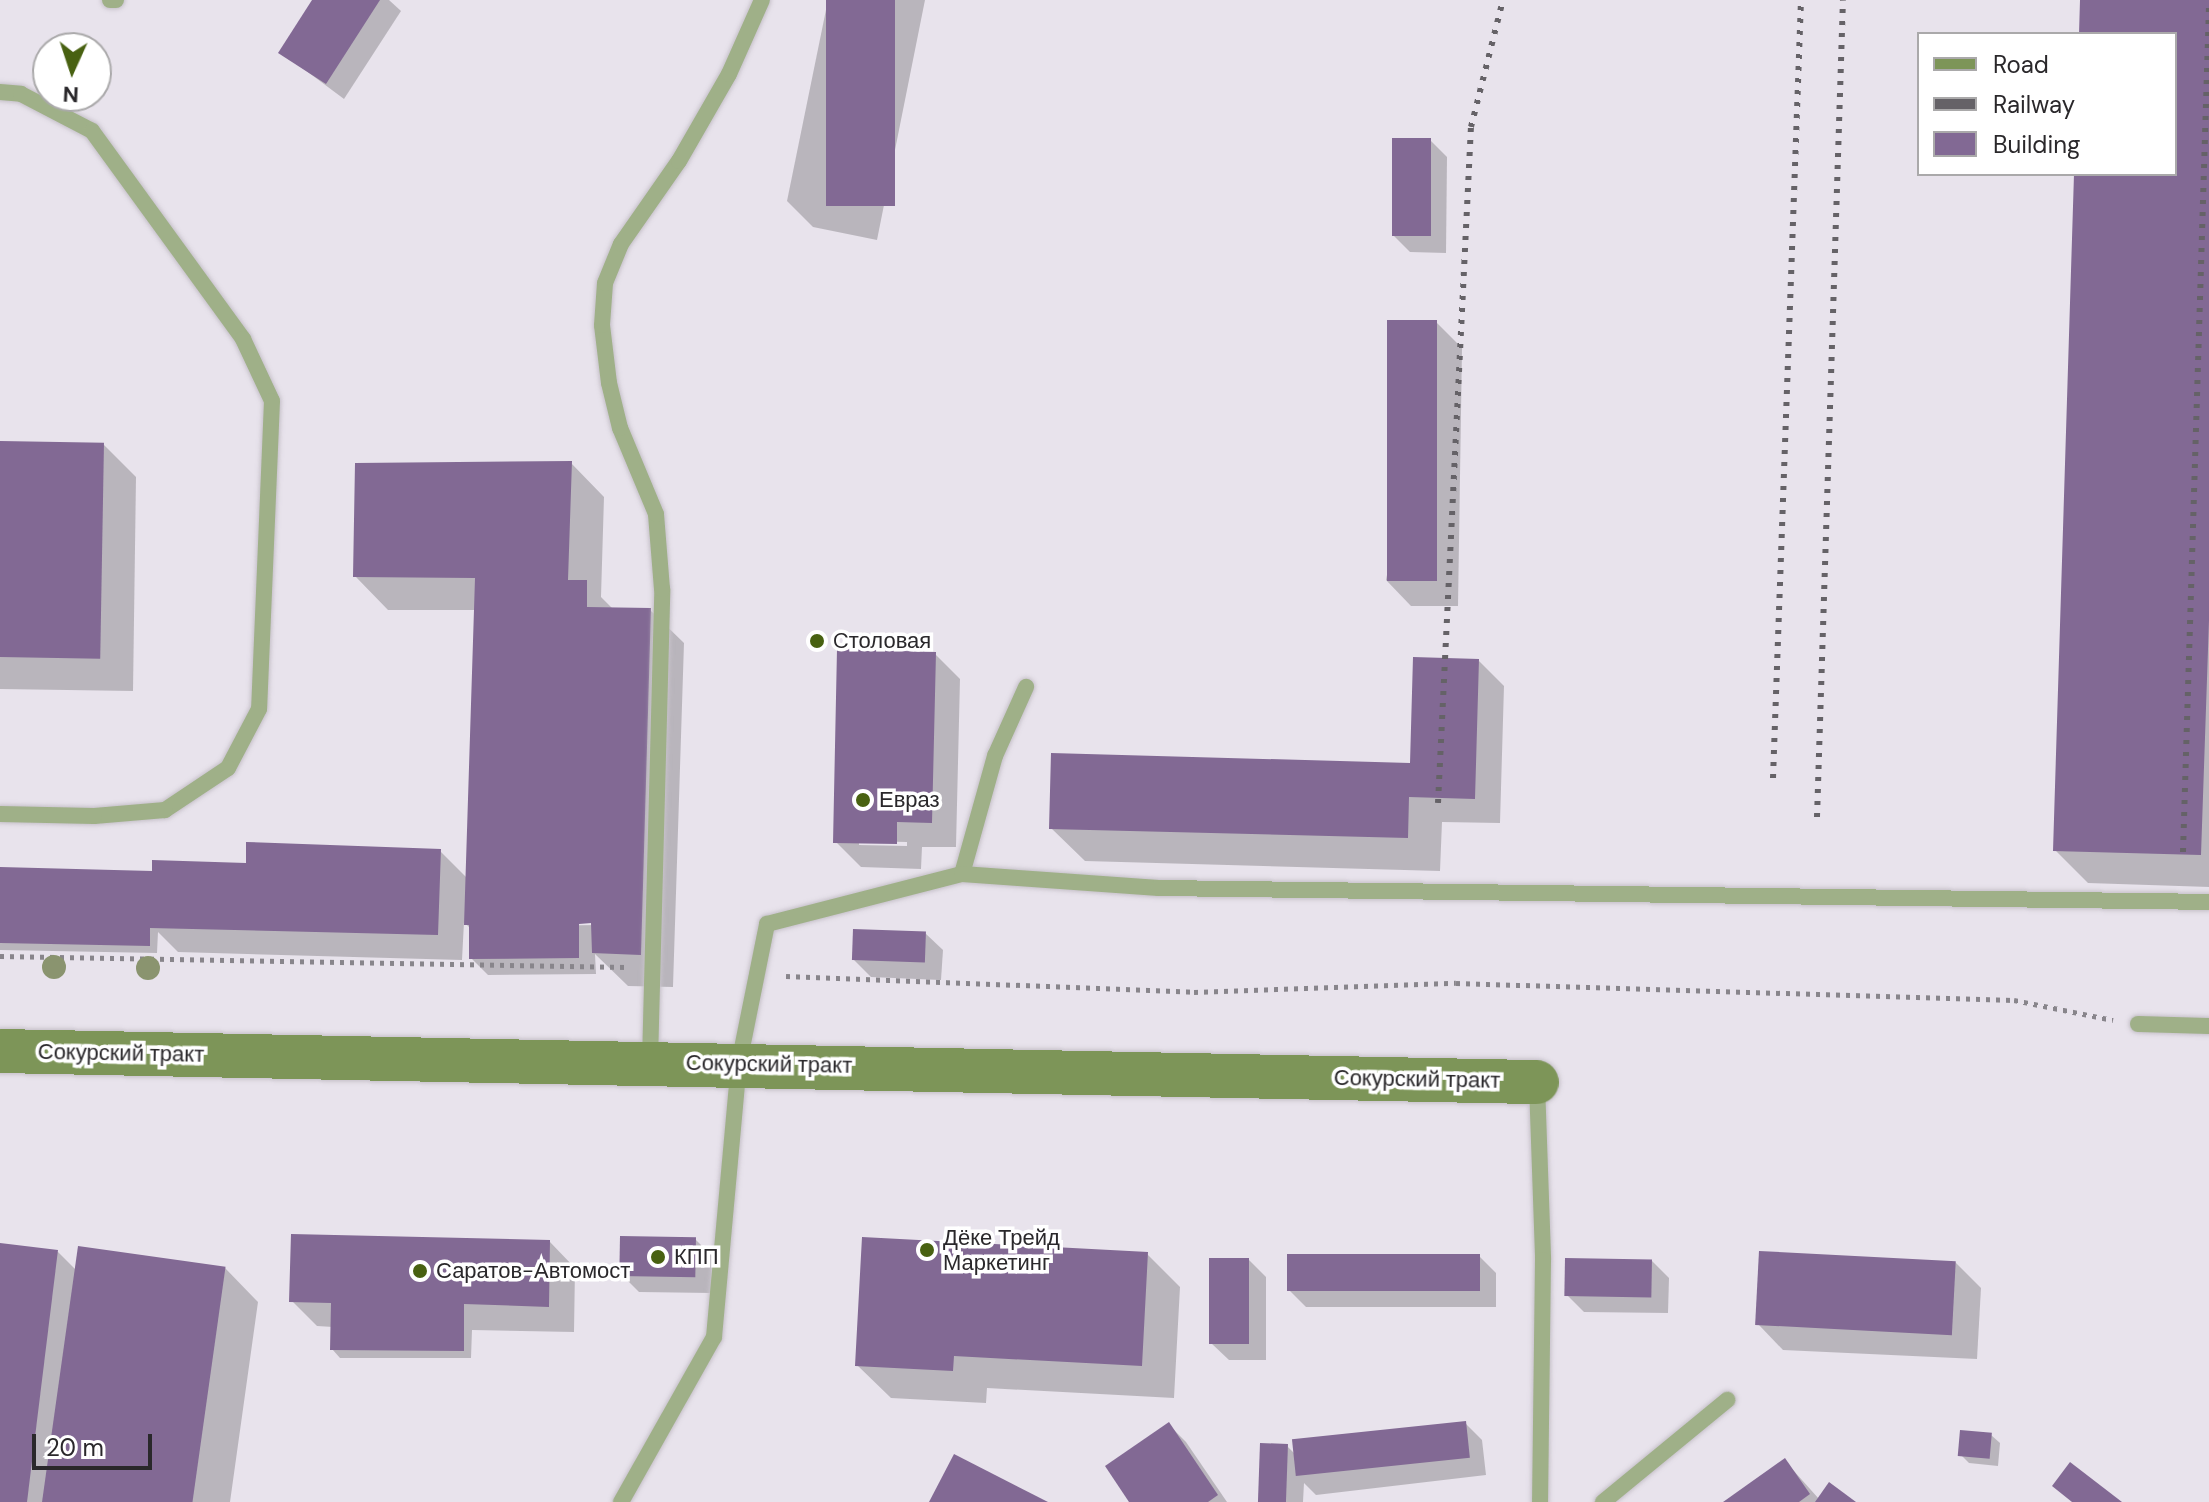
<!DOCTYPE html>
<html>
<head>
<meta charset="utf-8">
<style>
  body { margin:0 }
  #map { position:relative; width:2209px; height:1502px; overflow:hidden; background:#e8e3ec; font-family:"DM Sans",sans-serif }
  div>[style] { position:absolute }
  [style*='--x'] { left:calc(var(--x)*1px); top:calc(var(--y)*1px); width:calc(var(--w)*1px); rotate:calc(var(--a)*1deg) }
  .shadow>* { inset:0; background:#0003 }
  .building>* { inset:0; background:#826994; transform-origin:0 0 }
  .path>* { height:5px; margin-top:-2.5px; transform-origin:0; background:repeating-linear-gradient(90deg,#88858b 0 4px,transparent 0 10px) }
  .roads { filter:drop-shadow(0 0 2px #c6c1c9) drop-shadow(0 0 2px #c6c1c9) }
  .lane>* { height:16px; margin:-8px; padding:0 8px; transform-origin:8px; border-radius:8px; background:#9fb088 }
  .secondary>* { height:44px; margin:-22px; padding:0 22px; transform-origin:22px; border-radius:22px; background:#7d9558 }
  .rail>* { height:6px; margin-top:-3px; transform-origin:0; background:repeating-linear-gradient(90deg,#656267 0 4px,transparent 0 12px) }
  .trees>* { width:24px; height:24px; margin:-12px; border-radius:50%; background:#8a946f }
  .dots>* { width:22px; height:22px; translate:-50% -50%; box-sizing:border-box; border:4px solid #fff; border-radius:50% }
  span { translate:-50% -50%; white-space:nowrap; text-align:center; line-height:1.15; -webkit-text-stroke:7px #fff; paint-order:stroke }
  .poi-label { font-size:22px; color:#2a282b }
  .left { translate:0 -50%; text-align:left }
  .street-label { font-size:22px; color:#2a282b }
  .legend { position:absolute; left:1917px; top:32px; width:260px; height:144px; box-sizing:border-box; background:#fff; border:2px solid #aaa9aa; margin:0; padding:10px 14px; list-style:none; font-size:24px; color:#2a282b }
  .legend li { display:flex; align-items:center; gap:16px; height:40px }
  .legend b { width:40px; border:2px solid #aaa9aa }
  .north { position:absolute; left:32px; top:32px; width:80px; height:80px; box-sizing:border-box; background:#fff; border:2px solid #aaa9aa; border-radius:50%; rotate:183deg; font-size:22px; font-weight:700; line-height:32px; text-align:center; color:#2a282b }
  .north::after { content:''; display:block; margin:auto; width:28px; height:36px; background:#486111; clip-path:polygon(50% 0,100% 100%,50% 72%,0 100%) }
  .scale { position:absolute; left:32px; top:1434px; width:120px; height:36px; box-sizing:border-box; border:4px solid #2a282b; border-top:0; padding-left:10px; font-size:24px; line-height:28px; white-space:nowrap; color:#2a282b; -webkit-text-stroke:6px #fff; paint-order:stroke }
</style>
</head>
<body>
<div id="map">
  <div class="shadow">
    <i style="clip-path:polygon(314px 0,389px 0,401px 11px,344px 99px,281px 52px)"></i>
    <i style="clip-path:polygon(828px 0,925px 0,877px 240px,813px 227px,787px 201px)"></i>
    <i style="clip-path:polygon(2082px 0,2209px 0,2209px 887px,2088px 883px,2055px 850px,2076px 174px,2175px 174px,2175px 34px,2081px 34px)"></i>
    <i style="clip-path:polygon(1430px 140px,1447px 157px,1446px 253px,1410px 252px,1393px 235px)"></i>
    <i style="clip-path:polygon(1436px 322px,1462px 348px,1458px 606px,1411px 606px,1386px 580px)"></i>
    <i style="clip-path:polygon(0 443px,103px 444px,136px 477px,133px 691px,0 689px)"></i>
    <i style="clip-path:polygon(evenodd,571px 463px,604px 497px,601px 597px,613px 609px,650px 610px,684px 643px,673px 987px,628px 986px,595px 954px,596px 974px,488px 975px,471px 958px,471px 929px,464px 922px,462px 960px,178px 952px,158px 932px,157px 953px,0 950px,0 869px,154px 873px,440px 851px,467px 878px,476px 610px,388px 610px,355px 576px,571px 463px,601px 921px,601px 925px,497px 926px,601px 921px)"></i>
    <i style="clip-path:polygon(evenodd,935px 654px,960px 679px,956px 847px,922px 847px,921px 869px,861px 867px,836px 842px,935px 654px,859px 841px,907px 842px,907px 846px,859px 845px,859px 841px)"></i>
    <i style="clip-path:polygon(1479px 661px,1504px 686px,1500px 823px,1442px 822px,1440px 871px,1085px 861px,1051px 828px,1412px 768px)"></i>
    <i style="clip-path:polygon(925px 933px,943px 950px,941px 980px,871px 977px,854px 960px)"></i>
    <i style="clip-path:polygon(695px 1239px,712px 1256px,711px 1293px,639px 1292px,622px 1275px)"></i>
    <i style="clip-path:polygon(550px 1242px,575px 1268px,574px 1332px,472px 1330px,471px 1358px,340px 1358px,332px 1349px,333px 1327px,317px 1326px,292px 1301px)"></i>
    <i style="clip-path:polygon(0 1245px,58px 1252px,76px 1270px,225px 1268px,258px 1302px,230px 1502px,0 1502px)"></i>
    <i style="clip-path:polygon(1147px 1254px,1180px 1287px,1174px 1398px,987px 1388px,986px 1403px,891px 1398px,857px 1365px)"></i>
    <i style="clip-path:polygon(1479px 1256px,1496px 1273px,1496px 1307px,1306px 1307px,1289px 1290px)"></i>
    <i style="clip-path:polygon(1249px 1260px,1266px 1277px,1266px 1360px,1229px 1360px,1211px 1343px)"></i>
    <i style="clip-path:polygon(1652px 1261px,1669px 1278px,1668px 1313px,1584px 1312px,1567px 1295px)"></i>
    <i style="clip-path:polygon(1955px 1262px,1981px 1288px,1977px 1359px,1783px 1350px,1758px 1324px)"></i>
    <i style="clip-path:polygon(1465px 1423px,1482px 1440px,1486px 1475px,1316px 1495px,1304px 1483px,1303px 1502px,1261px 1502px,1287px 1446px,1296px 1455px)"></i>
    <i style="clip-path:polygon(1169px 1425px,1186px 1442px,1227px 1502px,1132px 1502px)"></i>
    <i style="clip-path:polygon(1991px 1435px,2000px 1443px,1998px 1466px,1969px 1463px,1961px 1455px)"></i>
    <i style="clip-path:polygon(1785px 1461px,1819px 1499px,1853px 1502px,1726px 1502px)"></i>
  </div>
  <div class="building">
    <i style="clip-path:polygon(312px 0,380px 0,326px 84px,278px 53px)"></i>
    <i style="left:826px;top:0;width:69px;height:206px"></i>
    <i style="clip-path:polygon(2080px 0,2209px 0,2209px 620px,2201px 855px,2053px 851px,2074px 174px,2175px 174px,2175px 34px,2079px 34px)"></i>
    <i style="left:1392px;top:138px;width:39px;height:98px"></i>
    <i style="left:1387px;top:320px;width:50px;height:261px"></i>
    <i style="left:0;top:441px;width:104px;height:216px;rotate:1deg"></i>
    <i style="clip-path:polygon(572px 461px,568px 580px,587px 580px,587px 607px,651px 608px,641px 955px,592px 953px,591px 923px,579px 924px,579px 958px,469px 959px,469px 925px,464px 925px,475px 578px,353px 577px,355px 463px)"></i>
    <i style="clip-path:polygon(837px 649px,936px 652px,932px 823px,897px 822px,897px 844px,833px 843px)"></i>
    <i style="clip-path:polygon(1413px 657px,1479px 659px,1475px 799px,1409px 797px,1408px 838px,1049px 829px,1051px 753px,1410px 763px)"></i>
    <i style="clip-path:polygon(246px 842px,441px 849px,438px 935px,150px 928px,150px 946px,0 943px,0 867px,152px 871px,152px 860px,246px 863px)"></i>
    <i style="left:853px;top:929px;width:73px;height:31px;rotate:2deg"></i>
    <i style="clip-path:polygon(291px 1234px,550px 1240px,549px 1307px,464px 1304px,464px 1351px,330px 1350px,331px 1303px,289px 1302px)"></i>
    <i style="left:620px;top:1236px;width:76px;height:40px;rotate:1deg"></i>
    <i style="clip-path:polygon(862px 1237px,1148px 1252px,1142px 1366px,954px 1356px,953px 1371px,855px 1366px)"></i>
    <i style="clip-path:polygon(0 1243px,58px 1250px,27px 1502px,0 1502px)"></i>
    <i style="left:78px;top:1246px;width:149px;height:259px;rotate:8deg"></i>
    <i style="left:1759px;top:1251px;width:197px;height:74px;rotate:3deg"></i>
    <i style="left:1287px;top:1254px;width:193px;height:37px"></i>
    <i style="left:1209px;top:1258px;width:40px;height:86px"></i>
    <i style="left:1565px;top:1258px;width:87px;height:38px;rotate:1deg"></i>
    <i style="left:1466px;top:1421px;width:37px;height:175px;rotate:84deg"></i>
    <i style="clip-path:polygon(1169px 1422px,1218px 1495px,1208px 1502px,1129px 1502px,1105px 1466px)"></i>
    <i style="left:1960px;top:1430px;width:32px;height:26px;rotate:5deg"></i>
    <i style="left:1260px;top:1443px;width:28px;height:59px;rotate:2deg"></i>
    <i style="clip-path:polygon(954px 1454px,1048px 1502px,929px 1502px)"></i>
    <i style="clip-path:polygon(1785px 1458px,1810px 1494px,1799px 1502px,1723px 1502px)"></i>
    <i style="clip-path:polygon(2070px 1462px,2122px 1502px,2072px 1502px,2052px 1486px)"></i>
    <i style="clip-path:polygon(1829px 1482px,1856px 1502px,1815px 1502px)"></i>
  </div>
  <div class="path">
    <i style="--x:0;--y:956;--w:627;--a:1.01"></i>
    <i style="--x:786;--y:976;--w:408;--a:2.2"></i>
    <i style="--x:1194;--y:992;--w:262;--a:-2"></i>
    <i style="--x:1456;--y:983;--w:558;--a:1.75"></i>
    <i style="--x:2014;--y:1000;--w:101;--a:11.4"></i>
  </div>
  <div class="roads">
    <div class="lane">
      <i style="--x:110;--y:0;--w:6;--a:0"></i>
      <i style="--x:0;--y:92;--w:21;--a:5"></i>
      <i style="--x:21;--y:94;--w:80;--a:27.5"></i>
      <i style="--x:92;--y:131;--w:257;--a:54"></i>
      <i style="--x:243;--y:339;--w:68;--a:64.9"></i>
      <i style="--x:272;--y:401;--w:308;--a:92.4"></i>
      <i style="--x:259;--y:709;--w:67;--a:117.7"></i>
      <i style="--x:228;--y:768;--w:76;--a:146.3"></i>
      <i style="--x:165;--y:810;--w:71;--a:175.2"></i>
      <i style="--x:94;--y:816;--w:94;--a:-178.8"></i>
      <i style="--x:962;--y:874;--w:123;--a:-74.4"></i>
      <i style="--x:995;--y:756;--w:76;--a:-65.8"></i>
      <i style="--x:2138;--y:1024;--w:71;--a:1.6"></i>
      <i style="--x:650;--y:1061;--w:472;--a:-88.5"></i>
      <i style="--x:662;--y:589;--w:75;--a:-94.6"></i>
      <i style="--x:656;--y:514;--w:93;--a:-112.7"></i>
      <i style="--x:620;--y:428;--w:46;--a:-103.7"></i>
      <i style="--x:609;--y:383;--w:58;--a:-96.9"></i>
      <i style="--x:602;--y:325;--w:42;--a:-85.9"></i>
      <i style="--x:605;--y:283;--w:42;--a:-67.7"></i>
      <i style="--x:621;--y:244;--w:101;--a:-55.1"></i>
      <i style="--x:679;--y:161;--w:100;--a:-60.1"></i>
      <i style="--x:729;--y:74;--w:81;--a:-66"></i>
      <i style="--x:1537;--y:1084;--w:176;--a:88"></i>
      <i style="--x:1543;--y:1260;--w:242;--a:90.7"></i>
      <i style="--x:621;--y:1502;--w:189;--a:-60.6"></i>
      <i style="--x:714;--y:1337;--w:275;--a:-84.8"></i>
      <i style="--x:739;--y:1063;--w:142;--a:-78.6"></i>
      <i style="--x:767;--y:924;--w:201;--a:-14.4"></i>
      <i style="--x:962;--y:874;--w:197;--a:4.1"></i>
      <i style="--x:1159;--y:888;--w:1050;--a:0.76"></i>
      <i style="--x:1603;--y:1502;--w:161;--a:-39.4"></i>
    </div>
    <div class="secondary">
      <i style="--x:0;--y:1051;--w:1537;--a:1.16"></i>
    </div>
  </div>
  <div class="rail">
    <i style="--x:1773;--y:778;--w:779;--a:-87.94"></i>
    <i style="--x:1438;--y:803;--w:677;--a:-87.21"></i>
    <i style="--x:1471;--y:127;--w:131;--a:-75.9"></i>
    <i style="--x:1817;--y:817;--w:817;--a:-88.18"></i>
    <i style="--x:2183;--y:852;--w:846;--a:-88.24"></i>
  </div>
  <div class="trees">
    <i style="left:54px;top:967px"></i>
    <i style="left:148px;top:968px"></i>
  </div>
  <div class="dots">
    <i style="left:817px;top:641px;background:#486111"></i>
    <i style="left:863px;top:800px;background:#486111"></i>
    <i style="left:927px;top:1250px;background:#486111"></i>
    <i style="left:658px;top:1257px;background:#486111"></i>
    <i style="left:420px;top:1271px;background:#486111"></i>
  </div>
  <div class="poi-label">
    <span class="left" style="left:833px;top:641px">Cтоловая</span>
    <span class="left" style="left:879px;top:800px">Евраз</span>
    <span class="left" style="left:943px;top:1250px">Дёке Трейд<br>Маркетинг</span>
    <span class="left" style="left:674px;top:1257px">КПП</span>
    <span class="left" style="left:436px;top:1271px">Саратов-Автомост</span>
  </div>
  <div class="street-label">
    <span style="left:121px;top:1053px;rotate:1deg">Сокурский тракт</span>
    <span style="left:769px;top:1064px;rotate:1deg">Сокурский тракт</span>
    <span style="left:1417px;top:1079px;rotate:1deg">Сокурский тракт</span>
  </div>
  <ul class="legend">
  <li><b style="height:10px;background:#7d9558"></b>Road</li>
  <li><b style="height:10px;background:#656267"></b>Railway</li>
  <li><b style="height:22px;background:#826994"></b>Building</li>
  </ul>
  <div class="north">N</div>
  <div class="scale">20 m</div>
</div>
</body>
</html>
